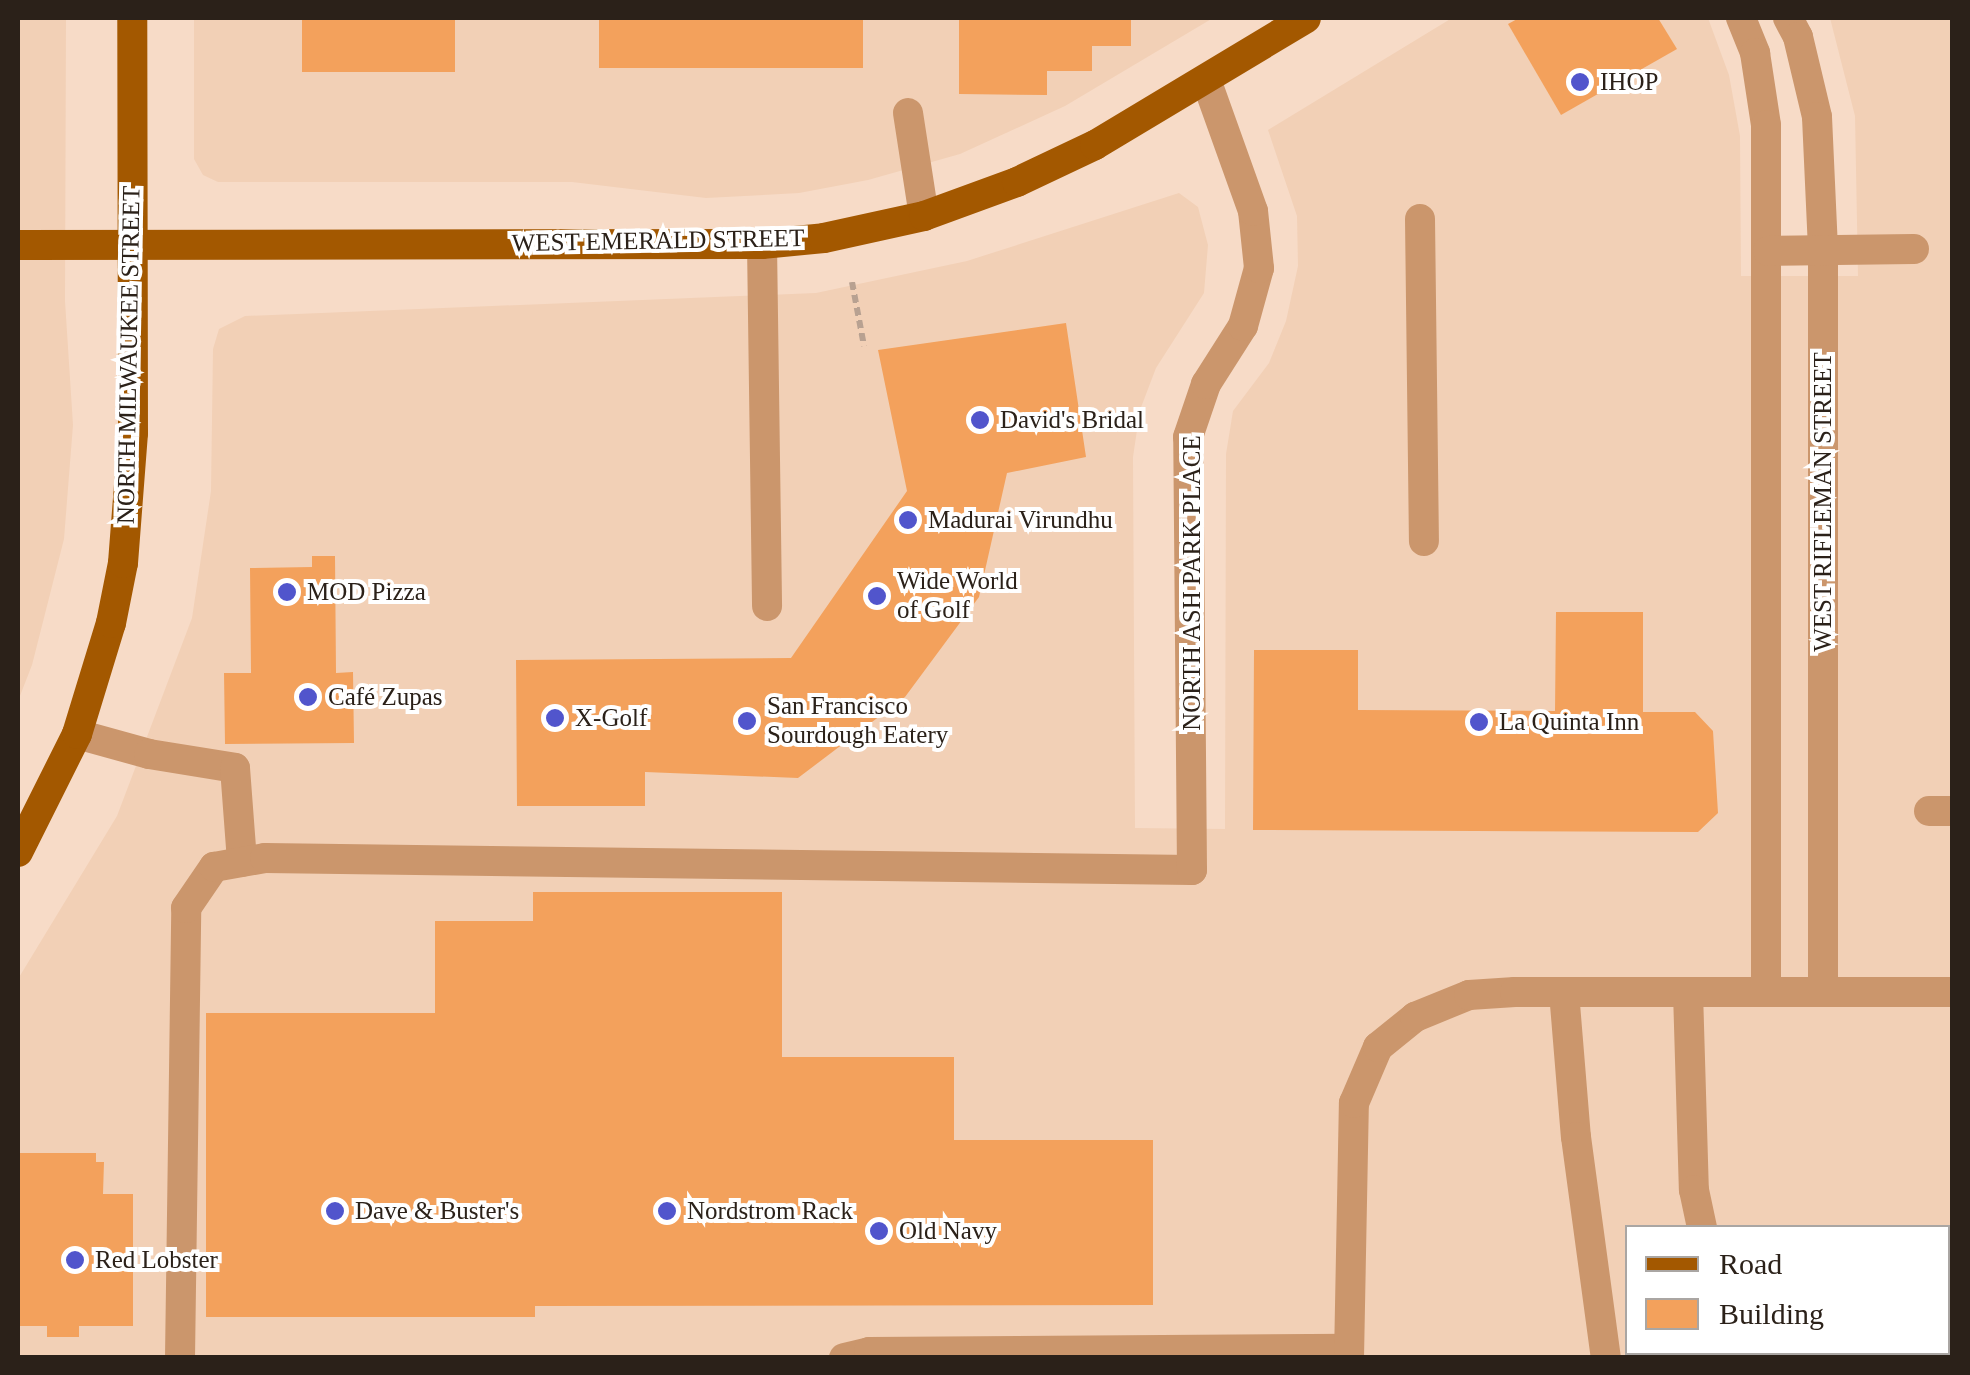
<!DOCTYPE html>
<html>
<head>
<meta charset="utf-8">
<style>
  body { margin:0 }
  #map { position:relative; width:1970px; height:1375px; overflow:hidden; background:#f7dbc7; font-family:"Times New Roman",serif }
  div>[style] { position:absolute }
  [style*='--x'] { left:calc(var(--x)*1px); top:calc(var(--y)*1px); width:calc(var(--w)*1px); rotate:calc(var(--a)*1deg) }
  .built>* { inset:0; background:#f2d0b6 }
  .building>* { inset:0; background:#f3a15c; transform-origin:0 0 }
  .path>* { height:6px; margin-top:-3px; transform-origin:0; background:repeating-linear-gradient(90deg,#b8a191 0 8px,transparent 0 13px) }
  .minor>* { height:30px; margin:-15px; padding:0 15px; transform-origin:15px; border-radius:15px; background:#cb966c }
  .major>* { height:30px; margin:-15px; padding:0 15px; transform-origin:15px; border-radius:15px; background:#a35800 }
  .dots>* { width:28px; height:28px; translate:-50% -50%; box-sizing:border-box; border:5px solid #fff; border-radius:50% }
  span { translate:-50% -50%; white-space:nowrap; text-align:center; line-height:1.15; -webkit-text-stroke:8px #fff; paint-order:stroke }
  .poi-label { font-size:25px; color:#2b2119 }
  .left { translate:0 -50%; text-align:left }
  .street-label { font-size:25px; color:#2b2119 }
  .frame { position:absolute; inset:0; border:20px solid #2b2119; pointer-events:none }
  .legend { position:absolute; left:1625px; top:1225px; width:325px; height:130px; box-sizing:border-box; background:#fff; border:2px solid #aaa6a3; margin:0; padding:12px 18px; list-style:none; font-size:30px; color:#2b2119 }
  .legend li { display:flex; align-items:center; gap:20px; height:50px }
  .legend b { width:50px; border:2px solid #aaa6a3 }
</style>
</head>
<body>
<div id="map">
  <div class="built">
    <i style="clip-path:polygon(18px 18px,66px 18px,65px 301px,73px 425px,64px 539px,32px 665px,18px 701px)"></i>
    <i style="clip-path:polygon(194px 18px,1213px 18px,1065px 106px,960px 154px,868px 180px,799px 193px,706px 198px,572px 182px,218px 182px,203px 175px,194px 159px)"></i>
    <i style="clip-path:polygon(evenodd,1452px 18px,1708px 18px,1729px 75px,1740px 136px,1741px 276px,1858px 276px,1855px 116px,1830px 18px,1952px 18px,1952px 1357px,18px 1357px,18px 979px,117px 816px,192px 618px,211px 491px,213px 349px,219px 329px,245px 316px,816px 293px,967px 261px,1179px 193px,1198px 207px,1208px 245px,1204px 293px,1156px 368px,1140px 410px,1133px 457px,1135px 828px,1225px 829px,1226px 454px,1233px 411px,1269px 363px,1286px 321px,1298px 266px,1297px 216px,1268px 130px,1452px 18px,1628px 1228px,1948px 1228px,1948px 1352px,1628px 1352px,1628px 1228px)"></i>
  </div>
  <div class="building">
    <i style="left:302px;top:18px;width:153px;height:54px"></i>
    <i style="left:599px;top:18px;width:264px;height:50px"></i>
    <i style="clip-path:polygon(959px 18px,1131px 18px,1131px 46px,1092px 46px,1092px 71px,1047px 71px,1047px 95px,959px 94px)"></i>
    <i style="clip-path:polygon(1519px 18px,1658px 18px,1677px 49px,1561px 115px,1508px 24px)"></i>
    <i style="clip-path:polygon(1066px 323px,1086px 457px,1007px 473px,979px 597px,905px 697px,798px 778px,645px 772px,645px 806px,517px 806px,516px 660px,791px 658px,907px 491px,878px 350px)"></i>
    <i style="clip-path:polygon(312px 556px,335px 556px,336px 673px,353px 672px,354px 743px,225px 744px,224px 673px,251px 673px,250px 568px,312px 567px)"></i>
    <i style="clip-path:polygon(1556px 612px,1643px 612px,1643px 712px,1695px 712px,1713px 731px,1718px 813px,1698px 832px,1253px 830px,1254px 650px,1358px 650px,1358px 710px,1555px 711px)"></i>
    <i style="clip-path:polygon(533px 892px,782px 892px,782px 1057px,954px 1057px,954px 1140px,1153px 1140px,1153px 1305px,535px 1306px,535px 1317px,206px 1317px,206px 1013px,435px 1013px,435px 921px,533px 921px)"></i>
    <i style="clip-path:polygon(18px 1153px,96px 1153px,96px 1162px,104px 1162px,103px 1194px,133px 1194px,133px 1326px,79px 1326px,79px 1337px,47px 1337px,47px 1326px,18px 1326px)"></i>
  </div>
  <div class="path">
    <i style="--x:852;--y:282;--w:65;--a:79.4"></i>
  </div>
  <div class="minor">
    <i style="--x:1741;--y:18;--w:38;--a:68"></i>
    <i style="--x:1755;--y:53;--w:73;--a:81.3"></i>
    <i style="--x:1766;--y:125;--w:867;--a:90"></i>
    <i style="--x:1788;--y:18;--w:21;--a:62"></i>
    <i style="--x:1798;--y:37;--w:82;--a:76.6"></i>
    <i style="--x:1817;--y:117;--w:133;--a:87.4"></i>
    <i style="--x:1823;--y:250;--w:742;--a:90"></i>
    <i style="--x:908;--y:113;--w:104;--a:81.2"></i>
    <i style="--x:1420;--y:219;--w:322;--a:89.3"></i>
    <i style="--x:762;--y:244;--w:362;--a:89.2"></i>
    <i style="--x:1768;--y:251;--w:146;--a:-0.8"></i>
    <i style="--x:77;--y:734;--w:75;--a:15.5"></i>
    <i style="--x:149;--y:754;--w:87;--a:9.2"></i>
    <i style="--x:235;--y:768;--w:94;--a:85.7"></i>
    <i style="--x:1929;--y:811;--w:23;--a:0"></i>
    <i style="--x:1564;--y:992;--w:145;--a:85.3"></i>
    <i style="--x:1576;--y:1137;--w:223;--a:82.3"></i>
    <i style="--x:1688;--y:992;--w:198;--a:88.3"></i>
    <i style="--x:1694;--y:1190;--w:39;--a:78"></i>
    <i style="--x:1728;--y:1352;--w:6;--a:81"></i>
    <i style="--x:180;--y:1358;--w:450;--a:-89.2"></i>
    <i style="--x:186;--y:908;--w:50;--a:-55.7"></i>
    <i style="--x:214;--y:867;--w:52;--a:-10"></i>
    <i style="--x:265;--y:858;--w:927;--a:0.74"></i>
    <i style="--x:1192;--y:870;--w:433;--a:-90.5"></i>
    <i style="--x:1188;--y:437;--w:56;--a:-71.2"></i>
    <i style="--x:1206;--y:384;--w:69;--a:-57.5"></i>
    <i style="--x:1243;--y:326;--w:60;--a:-74.6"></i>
    <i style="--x:1259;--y:268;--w:57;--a:-96"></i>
    <i style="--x:1253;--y:211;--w:139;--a:-109.7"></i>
    <i style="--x:844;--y:1358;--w:26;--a:-13"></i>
    <i style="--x:869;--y:1352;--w:480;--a:-0.4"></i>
    <i style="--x:1349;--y:1358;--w:255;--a:-88.9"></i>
    <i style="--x:1354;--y:1103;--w:61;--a:-66.8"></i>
    <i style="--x:1378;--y:1047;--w:48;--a:-39"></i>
    <i style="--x:1415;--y:1017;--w:58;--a:-22.2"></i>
    <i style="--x:1469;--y:995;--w:46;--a:-3.7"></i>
    <i style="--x:1515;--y:992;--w:437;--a:0"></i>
  </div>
  <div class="major">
    <i style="--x:18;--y:245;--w:744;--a:-0.08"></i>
    <i style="--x:762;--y:244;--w:62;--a:-5.5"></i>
    <i style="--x:824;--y:238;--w:102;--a:-12.4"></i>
    <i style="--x:924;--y:216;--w:99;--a:-20.1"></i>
    <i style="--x:1017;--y:182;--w:86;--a:-25.4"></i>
    <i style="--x:1095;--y:145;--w:246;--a:-31"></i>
    <i style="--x:18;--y:852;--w:132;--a:-63.4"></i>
    <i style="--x:77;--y:734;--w:116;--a:-73"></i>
    <i style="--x:111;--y:623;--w:61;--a:-78.7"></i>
    <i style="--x:123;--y:563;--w:130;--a:-85.6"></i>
    <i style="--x:133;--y:433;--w:415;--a:-90.1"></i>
  </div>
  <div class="dots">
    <i style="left:1580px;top:82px;background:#5155cc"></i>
    <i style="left:980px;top:420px;background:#5155cc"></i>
    <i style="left:908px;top:520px;background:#5155cc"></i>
    <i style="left:287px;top:592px;background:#5155cc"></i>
    <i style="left:877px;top:596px;background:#5155cc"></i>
    <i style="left:308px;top:697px;background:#5155cc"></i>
    <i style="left:555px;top:718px;background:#5155cc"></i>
    <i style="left:747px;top:721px;background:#5155cc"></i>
    <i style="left:1479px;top:722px;background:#5155cc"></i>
    <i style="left:335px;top:1211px;background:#5155cc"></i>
    <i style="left:667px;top:1211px;background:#5155cc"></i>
    <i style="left:879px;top:1231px;background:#5155cc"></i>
    <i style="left:75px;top:1260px;background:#5155cc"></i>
  </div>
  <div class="poi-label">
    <span class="left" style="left:1600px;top:82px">IHOP</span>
    <span class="left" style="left:1000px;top:420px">David's Bridal</span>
    <span class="left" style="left:928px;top:520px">Madurai Virundhu</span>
    <span class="left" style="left:897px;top:596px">Wide World<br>of Golf</span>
    <span class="left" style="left:307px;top:592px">MOD Pizza</span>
    <span class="left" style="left:328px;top:697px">Café Zupas</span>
    <span class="left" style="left:767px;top:721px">San Francisco<br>Sourdough Eatery</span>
    <span class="left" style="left:575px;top:718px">X-Golf</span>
    <span class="left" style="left:1499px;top:722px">La Quinta Inn</span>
    <span class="left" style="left:355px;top:1211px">Dave &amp; Buster's</span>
    <span class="left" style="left:687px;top:1211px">Nordstrom Rack</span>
    <span class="left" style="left:899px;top:1231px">Old Navy</span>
    <span class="left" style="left:95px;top:1260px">Red Lobster</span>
  </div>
  <div class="street-label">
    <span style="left:658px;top:241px;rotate:-1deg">WEST EMERALD STREET</span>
    <span style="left:129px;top:355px;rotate:-89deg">NORTH MILWAUKEE STREET</span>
    <span style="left:1823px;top:502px;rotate:-90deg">WEST RIFLEMAN STREET</span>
    <span style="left:1192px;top:583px;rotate:-90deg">NORTH ASH PARK PLACE</span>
  </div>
  <div class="frame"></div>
  <ul class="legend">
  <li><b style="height:12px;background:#a35800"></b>Road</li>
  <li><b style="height:28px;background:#f3a15c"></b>Building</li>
  </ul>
</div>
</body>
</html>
